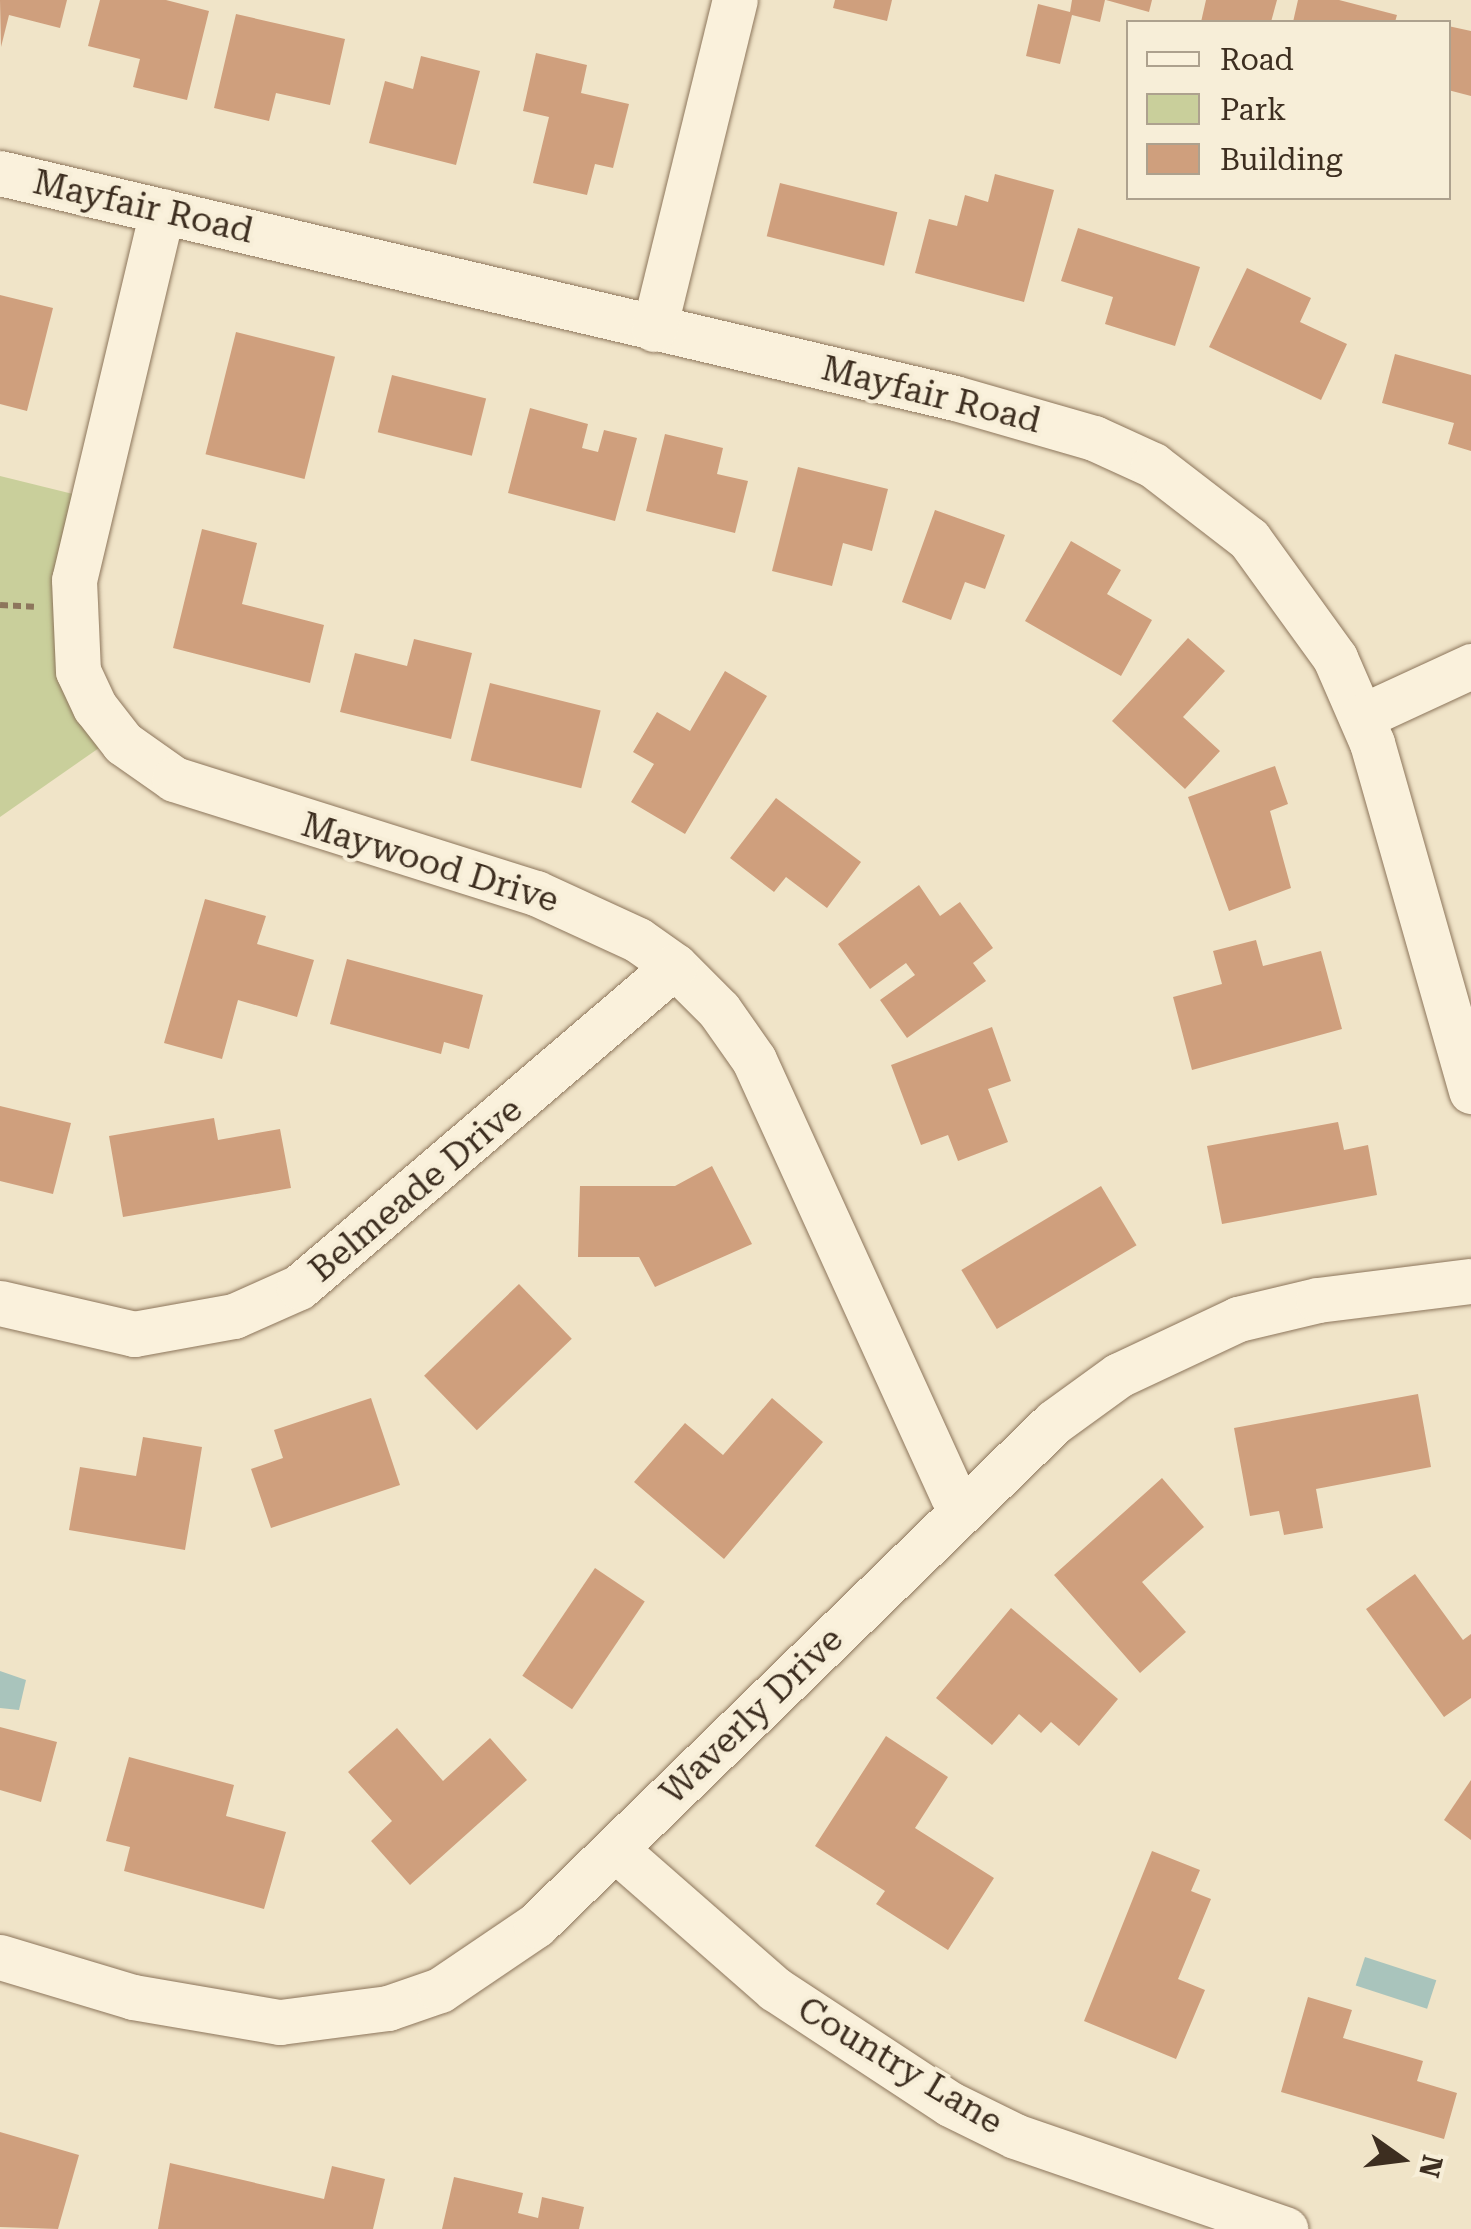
<!DOCTYPE html>
<html>
<head>
<meta charset="utf-8">
<style>
  body { margin:0 }
  #map { position:relative; width:1471px; height:2229px; overflow:hidden; background:#f0e4c8; font-family:"Roboto Serif",serif }
  div>[style] { position:absolute }
  [style*='--x'] { left:calc(var(--x)*1px); top:calc(var(--y)*1px); width:calc(var(--w)*1px); rotate:calc(var(--a)*1deg) }
  .green>* { inset:0; background:#c9cf9b }
  .water>* { inset:0; background:#a9c4bc; transform-origin:0 0 }
  .building>* { inset:0; background:#cf9f7d; transform-origin:0 0 }
  .path>* { height:6px; margin-top:-3px; transform-origin:0; background:repeating-linear-gradient(90deg,#8d765c 0 8px,transparent 0 13px) }
  .roads { filter:drop-shadow(0 0 2px #8d765c) drop-shadow(0 0 2px #8d765c) }
  .minor>* { height:45px; margin:-22.5px; padding:0 22.5px; transform-origin:22.5px; border-radius:22.5px; background:#faf1dc }
  span { translate:-50% -50%; white-space:nowrap; text-align:center; line-height:1.15; -webkit-text-stroke:8px #f7eed8; paint-order:stroke }
  .street-label { font-size:35px; color:#3d2e20 }
  .legend { position:absolute; left:1126px; top:20px; width:325px; height:180px; box-sizing:border-box; background:#f7eed8; border:2px solid #ada18e; margin:0; padding:12px 18px; list-style:none; font-size:30px; color:#3d2e20 }
  .legend li { display:flex; align-items:center; gap:20px; height:50px }
  .legend b { width:50px; border:2px solid #ada18e }
  .north { position:absolute; left:1351px; top:2109px; width:100px; height:100px; -webkit-text-stroke:8px #f7eed8; paint-order:stroke; rotate:104deg; font-size:28px; font-weight:700; line-height:40px; text-align:center; color:#3d2e20 }
  .north::after { content:''; display:block; margin:auto; width:35px; height:45px; background:#3d2e20; clip-path:polygon(50% 0,100% 100%,50% 72%,0 100%) }
</style>
</head>
<body>
<div id="map">
  <div class="green">
    <i style="clip-path:polygon(0 476px,77px 495px,99px 748px,0 817px)"></i>
  </div>
  <div class="water">
    <i style="clip-path:polygon(0 1671px,26px 1680px,19px 1710px,0 1708px)"></i>
    <i style="left:1365px;top:1957px;width:75px;height:30px;rotate:18deg"></i>
  </div>
  <div class="building">
    <i style="clip-path:polygon(0 0,67px 0,60px 28px,9px 15px,1px 47px)"></i>
    <i style="clip-path:polygon(100px 0,166px 0,209px 11px,187px 100px,133px 87px,140px 59px,88px 46px)"></i>
    <i style="clip-path:polygon(835px 0,892px 0,887px 21px,833px 8px)"></i>
    <i style="clip-path:polygon(1072px 0,1105px 0,1100px 22px,1072px 15px,1060px 64px,1026px 56px,1038px 4px,1070px 12px)"></i>
    <i style="clip-path:polygon(1106px 0,1152px 0,1149px 12px)"></i>
    <i style="clip-path:polygon(1206px 0,1277px 0,1271px 22px,1201px 22px)"></i>
    <i style="clip-path:polygon(1298px 0,1339px 0,1397px 15px,1395px 22px,1293px 22px)"></i>
    <i style="clip-path:polygon(236px 14px,345px 39px,330px 105px,276px 93px,269px 121px,214px 108px)"></i>
    <i style="clip-path:polygon(1448px 26px,1471px 31px,1471px 96px,1448px 90px)"></i>
    <i style="clip-path:polygon(536px 53px,587px 65px,581px 93px,629px 104px,613px 168px,595px 164px,587px 195px,533px 183px,549px 117px,523px 111px)"></i>
    <i style="clip-path:polygon(421px 56px,480px 71px,456px 165px,369px 143px,385px 81px,413px 89px)"></i>
    <i style="clip-path:polygon(995px 174px,1054px 190px,1024px 302px,915px 273px,929px 219px,957px 226px,965px 195px,988px 202px)"></i>
    <i style="left:780px;top:183px;width:121px;height:55px;rotate:14deg"></i>
    <i style="clip-path:polygon(1078px 228px,1200px 267px,1175px 346px,1105px 324px,1113px 297px,1061px 281px)"></i>
    <i style="clip-path:polygon(1247px 268px,1311px 298px,1300px 322px,1347px 344px,1321px 400px,1209px 347px)"></i>
    <i style="clip-path:polygon(0 295px,53px 308px,27px 411px,0 404px)"></i>
    <i style="left:236px;top:332px;width:102px;height:126px;rotate:14deg"></i>
    <i style="clip-path:polygon(1395px 354px,1471px 375px,1471px 451px,1448px 444px,1454px 423px,1382px 403px)"></i>
    <i style="left:392px;top:375px;width:97px;height:59px;rotate:14deg"></i>
    <i style="clip-path:polygon(530px 408px,588px 424px,582px 448px,598px 452px,604px 430px,637px 438px,615px 521px,508px 493px)"></i>
    <i style="clip-path:polygon(665px 434px,723px 448px,717px 474px,748px 481px,735px 533px,646px 511px)"></i>
    <i style="clip-path:polygon(798px 467px,888px 489px,872px 551px,843px 543px,832px 586px,772px 571px)"></i>
    <i style="clip-path:polygon(935px 510px,1005px 535px,985px 589px,965px 582px,951px 620px,902px 602px)"></i>
    <i style="clip-path:polygon(202px 529px,257px 543px,242px 604px,324px 625px,310px 683px,173px 648px)"></i>
    <i style="clip-path:polygon(1071px 541px,1121px 570px,1107px 594px,1152px 620px,1121px 676px,1025px 621px)"></i>
    <i style="clip-path:polygon(1188px 638px,1225px 671px,1183px 717px,1220px 751px,1185px 789px,1112px 721px)"></i>
    <i style="clip-path:polygon(414px 639px,472px 653px,451px 739px,340px 712px,355px 653px,407px 666px)"></i>
    <i style="clip-path:polygon(725px 671px,767px 696px,685px 834px,631px 802px,654px 764px,633px 752px,657px 712px,690px 731px)"></i>
    <i style="left:490px;top:683px;width:114px;height:80px;rotate:14deg"></i>
    <i style="clip-path:polygon(1275px 766px,1288px 804px,1270px 811px,1291px 888px,1229px 911px,1188px 797px)"></i>
    <i style="clip-path:polygon(776px 798px,861px 862px,827px 908px,786px 877px,774px 892px,730px 858px)"></i>
    <i style="clip-path:polygon(919px 885px,940px 916px,960px 902px,993px 948px,973px 963px,986px 981px,907px 1038px,880px 1000px,915px 975px,906px 963px,870px 989px,838px 944px)"></i>
    <i style="clip-path:polygon(205px 899px,266px 916px,257px 944px,314px 960px,297px 1017px,238px 1000px,222px 1059px,164px 1043px)"></i>
    <i style="clip-path:polygon(1256px 940px,1263px 966px,1321px 951px,1342px 1029px,1192px 1070px,1173px 997px,1222px 984px,1213px 951px)"></i>
    <i style="clip-path:polygon(347px 959px,483px 995px,469px 1049px,444px 1042px,441px 1054px,330px 1024px)"></i>
    <i style="clip-path:polygon(992px 1027px,1011px 1081px,988px 1089px,1008px 1142px,958px 1161px,948px 1135px,921px 1145px,891px 1065px)"></i>
    <i style="clip-path:polygon(0 1106px,71px 1123px,53px 1194px,0 1181px)"></i>
    <i style="clip-path:polygon(214px 1118px,218px 1140px,280px 1129px,291px 1188px,123px 1217px,109px 1136px)"></i>
    <i style="clip-path:polygon(1338px 1122px,1344px 1150px,1368px 1145px,1377px 1195px,1222px 1224px,1207px 1146px)"></i>
    <i style="clip-path:polygon(712px 1166px,752px 1244px,655px 1287px,639px 1257px,578px 1257px,580px 1186px,675px 1186px)"></i>
    <i style="left:1101px;top:1186px;width:69px;height:163px;rotate:59deg"></i>
    <i style="left:519px;top:1284px;width:76px;height:132px;rotate:46deg"></i>
    <i style="clip-path:polygon(1418px 1394px,1431px 1467px,1316px 1489px,1323px 1528px,1284px 1535px,1279px 1511px,1250px 1516px,1234px 1428px)"></i>
    <i style="clip-path:polygon(371px 1398px,400px 1485px,271px 1528px,251px 1469px,283px 1458px,274px 1430px)"></i>
    <i style="clip-path:polygon(772px 1398px,823px 1442px,724px 1559px,634px 1482px,685px 1423px,723px 1455px)"></i>
    <i style="clip-path:polygon(143px 1437px,202px 1447px,185px 1550px,69px 1530px,80px 1467px,136px 1476px)"></i>
    <i style="clip-path:polygon(1162px 1478px,1204px 1527px,1142px 1582px,1186px 1632px,1140px 1673px,1054px 1575px)"></i>
    <i style="left:595px;top:1568px;width:60px;height:130px;rotate:34deg"></i>
    <i style="clip-path:polygon(1415px 1574px,1463px 1640px,1471px 1634px,1471px 1698px,1444px 1717px,1366px 1609px)"></i>
    <i style="clip-path:polygon(1011px 1608px,1118px 1699px,1079px 1746px,1051px 1722px,1041px 1733px,1019px 1714px,992px 1745px,936px 1698px)"></i>
    <i style="clip-path:polygon(0 1727px,57px 1742px,41px 1802px,0 1790px)"></i>
    <i style="clip-path:polygon(397px 1728px,443px 1781px,490px 1738px,527px 1780px,410px 1885px,371px 1841px,392px 1821px,348px 1772px)"></i>
    <i style="clip-path:polygon(886px 1736px,948px 1777px,915px 1828px,994px 1878px,948px 1950px,876px 1904px,885px 1891px,815px 1846px)"></i>
    <i style="clip-path:polygon(129px 1757px,234px 1785px,226px 1816px,286px 1832px,264px 1909px,124px 1871px,130px 1847px,106px 1841px)"></i>
    <i style="clip-path:polygon(1471px 1780px,1471px 1840px,1444px 1820px)"></i>
    <i style="clip-path:polygon(1152px 1851px,1200px 1870px,1191px 1891px,1211px 1899px,1178px 1979px,1205px 1990px,1176px 2059px,1084px 2021px)"></i>
    <i style="clip-path:polygon(1308px 1997px,1352px 2010px,1343px 2038px,1423px 2061px,1417px 2081px,1457px 2093px,1444px 2139px,1281px 2092px)"></i>
    <i style="clip-path:polygon(0 2132px,79px 2155px,58px 2229px,0 2227px)"></i>
    <i style="clip-path:polygon(170px 2163px,324px 2199px,332px 2166px,385px 2179px,373px 2229px,158px 2229px)"></i>
    <i style="clip-path:polygon(454px 2177px,523px 2193px,518px 2213px,538px 2218px,542px 2197px,584px 2207px,579px 2229px,442px 2229px)"></i>
  </div>
  <div class="path">
    <i style="--x:0;--y:605;--w:34;--a:3"></i>
  </div>
  <div class="roads">
    <div class="minor">
      <i style="--x:0;--y:173;--w:981;--a:13.26"></i>
      <i style="--x:955;--y:398;--w:145;--a:16.1"></i>
      <i style="--x:1094;--y:438;--w:65;--a:24.6"></i>
      <i style="--x:1153;--y:465;--w:121;--a:37.6"></i>
      <i style="--x:1249;--y:539;--w:147;--a:54.1"></i>
      <i style="--x:1335;--y:658;--w:93;--a:66.5"></i>
      <i style="--x:1372;--y:743;--w:362;--a:74.1"></i>
      <i style="--x:162;--y:211;--w:379;--a:103.4"></i>
      <i style="--x:74;--y:580;--w:91;--a:87.5"></i>
      <i style="--x:78;--y:671;--w:40;--a:65"></i>
      <i style="--x:95;--y:707;--w:46;--a:52.1"></i>
      <i style="--x:123;--y:743;--w:62;--a:35.2"></i>
      <i style="--x:174;--y:779;--w:380;--a:17.5"></i>
      <i style="--x:536;--y:893;--w:112;--a:24.7"></i>
      <i style="--x:638;--y:940;--w:45;--a:35.1"></i>
      <i style="--x:675;--y:966;--w:62;--a:45"></i>
      <i style="--x:719;--y:1010;--w:61;--a:55"></i>
      <i style="--x:754;--y:1060;--w:479;--a:65.5"></i>
      <i style="--x:953;--y:1496;--w:17;--a:45"></i>
      <i style="--x:654;--y:329;--w:339;--a:-76.2"></i>
      <i style="--x:1363;--y:716;--w:119;--a:-24.8"></i>
      <i style="--x:0;--y:1303;--w:138;--a:13"></i>
      <i style="--x:134;--y:1334;--w:102;--a:-10.2"></i>
      <i style="--x:234;--y:1316;--w:71;--a:-24"></i>
      <i style="--x:299;--y:1287;--w:494;--a:-40.5"></i>
      <i style="--x:615;--y:1849;--w:213;--a:41.2"></i>
      <i style="--x:775;--y:1989;--w:209;--a:33.3"></i>
      <i style="--x:950;--y:2104;--w:72;--a:26.2"></i>
      <i style="--x:1015;--y:2136;--w:286;--a:19"></i>
      <i style="--x:0;--y:1957;--w:139;--a:16.7"></i>
      <i style="--x:133;--y:1997;--w:149;--a:9.7"></i>
      <i style="--x:280;--y:2022;--w:109;--a:-7.4"></i>
      <i style="--x:388;--y:2008;--w:55;--a:-19.1"></i>
      <i style="--x:440;--y:1990;--w:116;--a:-34.1"></i>
      <i style="--x:536;--y:1925;--w:722;--a:-44.16"></i>
      <i style="--x:1054;--y:1422;--w:80;--a:-35.9"></i>
      <i style="--x:1119;--y:1375;--w:132;--a:-25.2"></i>
      <i style="--x:1238;--y:1319;--w:82;--a:-13.4"></i>
      <i style="--x:1318;--y:1300;--w:154;--a:-7.1"></i>
    </div>
  </div>
  <div class="street-label">
    <span style="left:143px;top:207px;rotate:13deg">Mayfair Road</span>
    <span style="left:931px;top:395px;rotate:14deg">Mayfair Road</span>
    <span style="left:430px;top:863px;rotate:17deg">Maywood Drive</span>
    <span style="left:416px;top:1190px;rotate:-40deg">Belmeade Drive</span>
    <span style="left:752px;top:1716px;rotate:-44deg">Waverly Drive</span>
    <span style="left:900px;top:2066px;rotate:31deg">Country Lane</span>
  </div>
  <ul class="legend">
  <li><b style="height:12px;background:#faf1dc"></b>Road</li>
  <li><b style="height:28px;background:#c9cf9b"></b>Park</li>
  <li><b style="height:28px;background:#cf9f7d"></b>Building</li>
  </ul>
  <div class="north">N</div>
</div>
</body>
</html>
